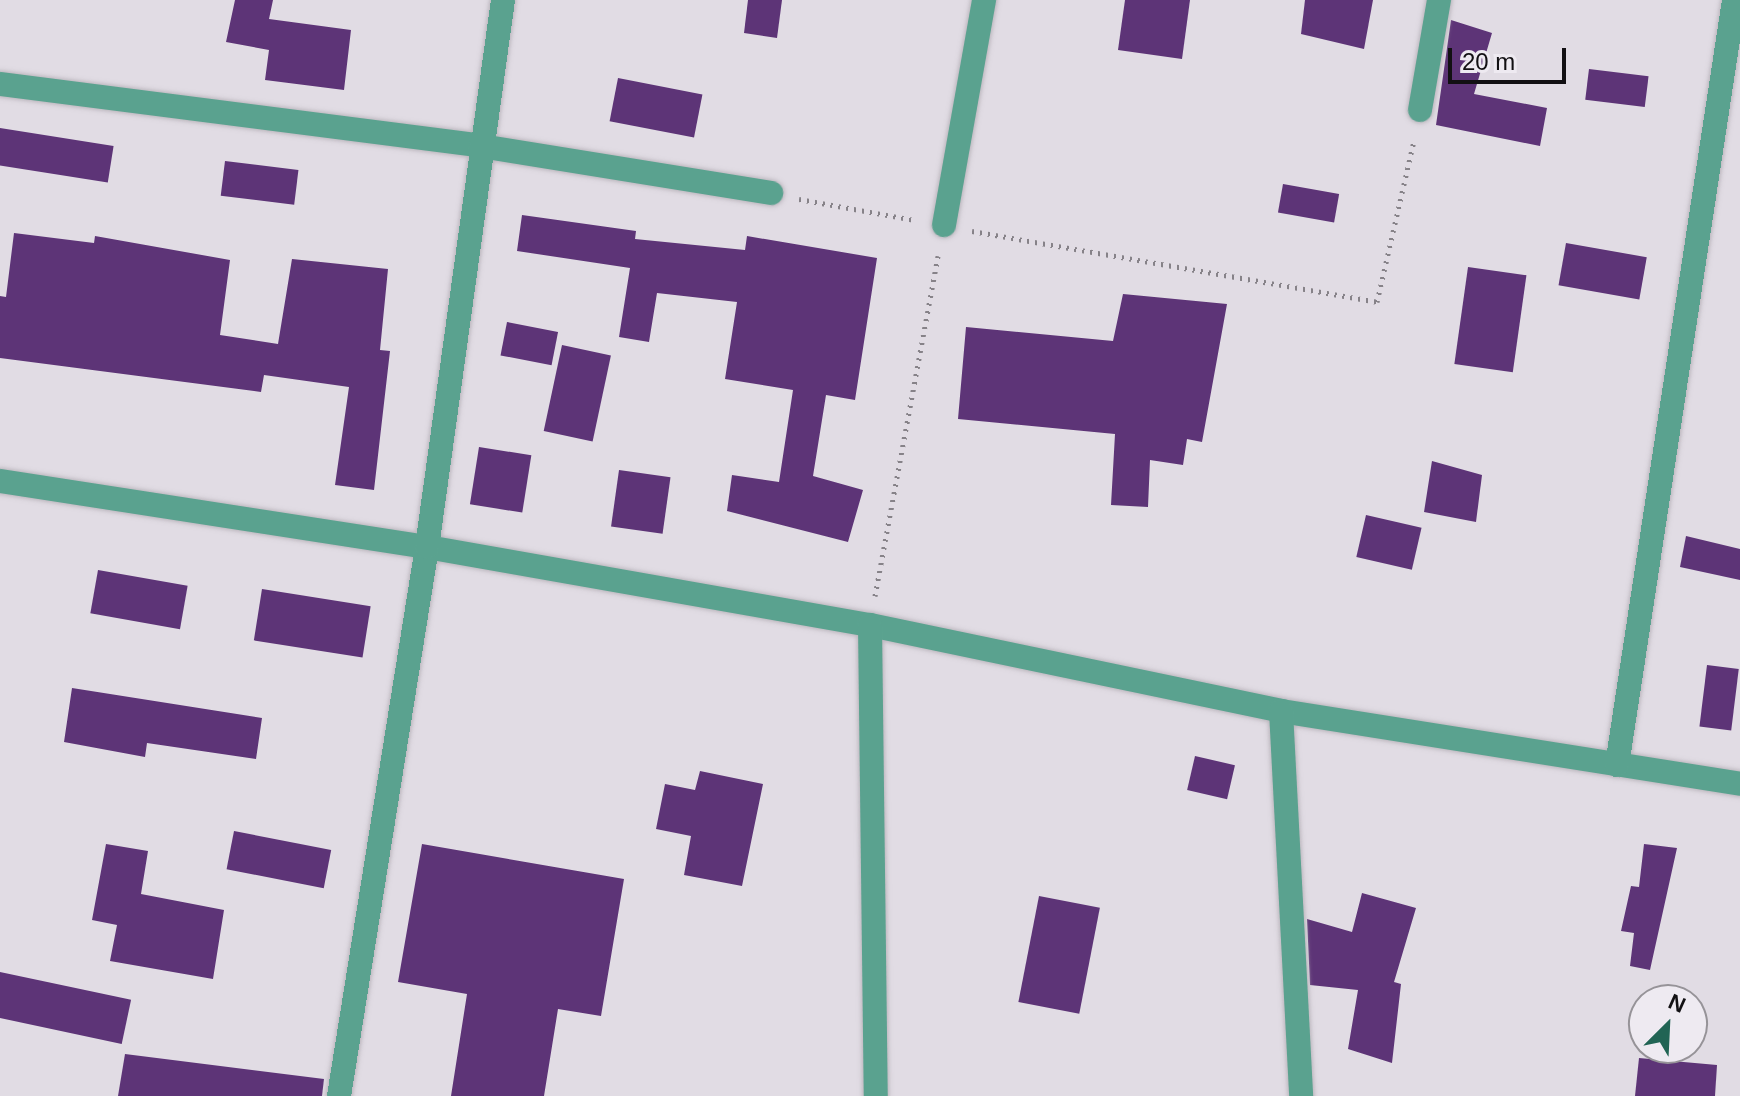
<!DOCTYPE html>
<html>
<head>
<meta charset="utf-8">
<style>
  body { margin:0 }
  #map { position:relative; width:1740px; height:1096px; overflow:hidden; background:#e1dce4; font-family:Arial,sans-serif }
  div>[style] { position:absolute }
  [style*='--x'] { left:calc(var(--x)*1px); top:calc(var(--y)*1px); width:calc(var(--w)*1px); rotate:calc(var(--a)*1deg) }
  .building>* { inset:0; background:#5d3477; transform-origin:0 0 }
  .path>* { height:5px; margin-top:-2.5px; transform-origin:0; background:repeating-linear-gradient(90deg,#868288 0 2px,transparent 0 8px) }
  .roads { filter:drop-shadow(0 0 2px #bcb7be) drop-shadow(0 0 2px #bcb7be) }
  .street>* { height:24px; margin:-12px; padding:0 12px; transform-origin:12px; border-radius:12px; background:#5aa28f }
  span { translate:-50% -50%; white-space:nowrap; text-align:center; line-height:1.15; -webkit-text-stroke:8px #eeeaf1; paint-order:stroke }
  .north { position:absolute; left:1628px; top:984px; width:80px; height:80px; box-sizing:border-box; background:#eeeaf1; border:2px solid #969398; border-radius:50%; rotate:24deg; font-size:22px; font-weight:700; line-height:32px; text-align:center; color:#121013 }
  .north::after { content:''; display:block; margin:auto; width:28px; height:36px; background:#216454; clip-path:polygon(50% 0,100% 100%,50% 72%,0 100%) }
  .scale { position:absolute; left:1448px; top:48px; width:118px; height:36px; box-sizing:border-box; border:4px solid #121013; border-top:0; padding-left:10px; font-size:24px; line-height:28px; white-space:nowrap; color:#121013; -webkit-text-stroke:6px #eeeaf1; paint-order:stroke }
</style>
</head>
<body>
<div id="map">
  <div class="building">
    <i style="clip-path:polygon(235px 0,273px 0,269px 19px,351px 30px,344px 90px,265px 80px,269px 50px,226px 42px)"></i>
    <i style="clip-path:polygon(748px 0,782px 0,777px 38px,744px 33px)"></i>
    <i style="clip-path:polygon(1125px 0,1190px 0,1182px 59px,1118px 50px)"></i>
    <i style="clip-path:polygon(1305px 0,1373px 0,1364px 49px,1301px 34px)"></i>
    <i style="clip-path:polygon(1451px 20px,1492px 33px,1474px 94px,1547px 108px,1540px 146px,1436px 125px)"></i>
    <i style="left:1589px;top:69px;width:60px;height:31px;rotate:7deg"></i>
    <i style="left:618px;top:78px;width:86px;height:44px;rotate:11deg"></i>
    <i style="left:0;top:128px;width:115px;height:37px;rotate:9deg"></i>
    <i style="left:225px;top:161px;width:74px;height:35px;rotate:7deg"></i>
    <i style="left:1283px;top:184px;width:57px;height:29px;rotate:10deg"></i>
    <i style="clip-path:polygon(522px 215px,636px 231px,635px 239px,745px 250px,747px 236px,877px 258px,855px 400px,826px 395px,813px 476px,863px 490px,848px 542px,727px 511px,732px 475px,779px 482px,793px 390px,725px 379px,737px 302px,657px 293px,649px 342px,619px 337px,630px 268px,517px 251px)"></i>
    <i style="clip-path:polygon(14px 233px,94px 243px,95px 236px,230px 260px,220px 335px,278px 344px,292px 259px,388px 269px,380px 350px,390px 351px,374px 490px,335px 485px,349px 387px,264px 375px,261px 392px,0 358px,0 296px,6px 297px)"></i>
    <i style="left:1566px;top:243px;width:82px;height:43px;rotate:10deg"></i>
    <i style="left:1468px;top:267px;width:59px;height:98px;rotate:8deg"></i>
    <i style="clip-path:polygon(1123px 294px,1227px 304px,1202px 442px,1187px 439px,1183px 465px,1150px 460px,1148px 507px,1111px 505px,1115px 434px,958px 419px,966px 327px,1113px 341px)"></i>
    <i style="left:507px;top:322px;width:52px;height:34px;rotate:11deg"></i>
    <i style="left:562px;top:345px;width:50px;height:88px;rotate:12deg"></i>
    <i style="left:479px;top:447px;width:53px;height:58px;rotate:9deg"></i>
    <i style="clip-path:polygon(1432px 461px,1482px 475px,1476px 522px,1424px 512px)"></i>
    <i style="left:619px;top:470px;width:52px;height:57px;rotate:8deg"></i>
    <i style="left:1366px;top:515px;width:57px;height:43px;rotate:13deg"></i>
    <i style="clip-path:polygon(1686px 536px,1740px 549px,1740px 580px,1680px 567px)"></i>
    <i style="left:98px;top:570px;width:91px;height:44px;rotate:10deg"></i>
    <i style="left:262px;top:589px;width:110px;height:52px;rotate:9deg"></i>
    <i style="left:1707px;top:665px;width:32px;height:62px;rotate:7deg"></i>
    <i style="clip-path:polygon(72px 688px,262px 718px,256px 759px,147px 743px,145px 757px,64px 742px)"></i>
    <i style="left:1195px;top:756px;width:41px;height:35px;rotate:13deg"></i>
    <i style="clip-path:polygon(700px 771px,763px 784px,742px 886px,684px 875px,691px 836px,656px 829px,665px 784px,695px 790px)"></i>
    <i style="left:234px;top:831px;width:99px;height:39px;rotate:11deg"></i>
    <i style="clip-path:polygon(106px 844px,148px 851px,141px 894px,224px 910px,213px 979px,110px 961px,117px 925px,92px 920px)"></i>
    <i style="clip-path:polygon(422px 844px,624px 879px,601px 1016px,558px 1009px,544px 1096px,451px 1096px,467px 994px,398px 982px)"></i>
    <i style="clip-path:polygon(1644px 844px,1677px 848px,1650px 970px,1630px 966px,1634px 933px,1621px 931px,1631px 886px,1639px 887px)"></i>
    <i style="clip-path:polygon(1362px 893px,1416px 908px,1394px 982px,1401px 984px,1392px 1063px,1348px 1049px,1358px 990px,1310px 985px,1307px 919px,1352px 932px)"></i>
    <i style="left:1039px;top:896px;width:62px;height:108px;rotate:11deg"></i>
    <i style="left:0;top:972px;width:134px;height:45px;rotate:12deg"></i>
    <i style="clip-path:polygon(125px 1054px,324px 1079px,322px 1096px,118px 1096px)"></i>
    <i style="clip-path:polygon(1639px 1058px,1717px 1065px,1715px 1096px,1635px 1096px)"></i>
  </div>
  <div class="path">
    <i style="--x:799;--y:199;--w:118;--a:10.3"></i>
    <i style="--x:972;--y:231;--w:411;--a:9.9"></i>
    <i style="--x:1377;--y:302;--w:166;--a:-77.1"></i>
    <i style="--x:875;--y:596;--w:346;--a:-79.5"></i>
  </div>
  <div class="roads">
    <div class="street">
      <i style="--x:0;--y:84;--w:485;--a:7.3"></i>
      <i style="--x:481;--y:146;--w:294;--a:9.2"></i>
      <i style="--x:1420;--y:110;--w:112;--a:-80.2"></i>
      <i style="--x:944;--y:225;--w:229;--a:-79.9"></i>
      <i style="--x:0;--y:481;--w:432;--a:8.8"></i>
      <i style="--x:427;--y:547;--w:450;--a:10"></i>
      <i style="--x:870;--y:625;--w:420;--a:11.8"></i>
      <i style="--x:1281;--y:711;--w:465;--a:9"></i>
      <i style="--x:870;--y:625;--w:471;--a:89.3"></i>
      <i style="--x:1281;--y:711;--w:386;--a:87"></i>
      <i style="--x:1617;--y:765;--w:774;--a:-81.3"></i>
      <i style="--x:339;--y:1096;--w:556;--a:-80.89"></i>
      <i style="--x:427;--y:547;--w:552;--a:-82.09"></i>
    </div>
  </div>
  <div class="north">N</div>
  <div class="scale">20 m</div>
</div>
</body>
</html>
